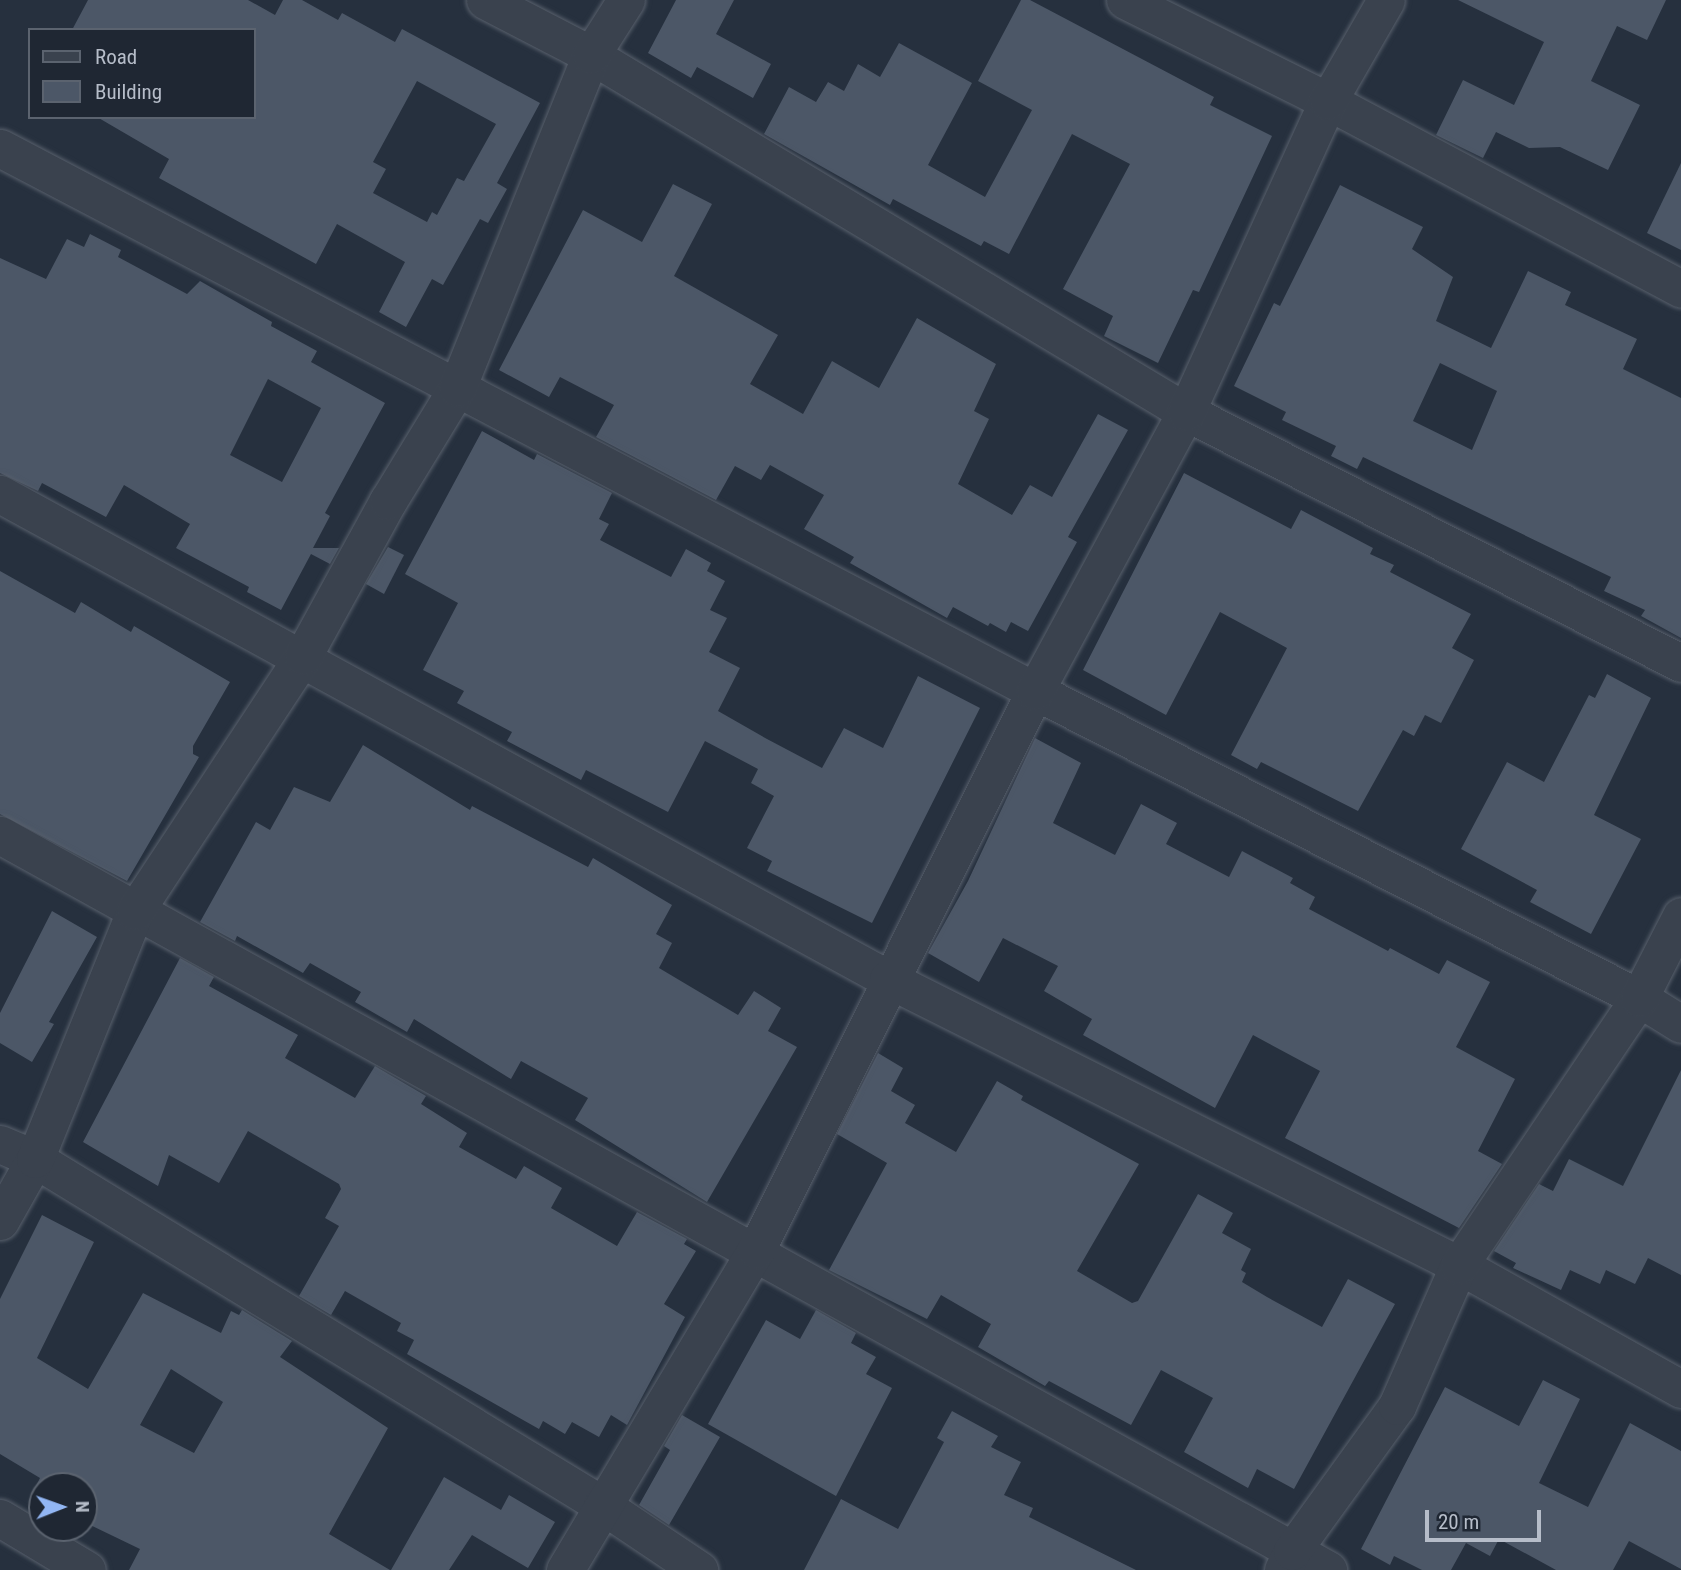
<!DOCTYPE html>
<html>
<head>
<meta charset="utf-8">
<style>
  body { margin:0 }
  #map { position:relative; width:1681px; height:1570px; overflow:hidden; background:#26303e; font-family:"Roboto Condensed",sans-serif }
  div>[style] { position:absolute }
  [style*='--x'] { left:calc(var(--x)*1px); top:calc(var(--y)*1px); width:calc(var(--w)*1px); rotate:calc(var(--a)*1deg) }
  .building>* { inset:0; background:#4c5767 }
  .roads { filter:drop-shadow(0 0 2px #58606c) drop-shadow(0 0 2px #58606c) }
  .street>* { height:37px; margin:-18.5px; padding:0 18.5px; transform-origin:18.5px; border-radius:18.5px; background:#3a424e }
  span { translate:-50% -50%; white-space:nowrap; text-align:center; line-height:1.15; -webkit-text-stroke:5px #1f2733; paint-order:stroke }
  .legend { position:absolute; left:28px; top:28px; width:228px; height:91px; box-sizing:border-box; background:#1f2733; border:2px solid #5b636f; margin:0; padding:9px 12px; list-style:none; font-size:21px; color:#b6bdc9 }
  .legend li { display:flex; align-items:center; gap:14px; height:35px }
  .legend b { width:35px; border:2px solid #5b636f }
  .north { position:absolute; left:28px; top:1472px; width:70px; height:70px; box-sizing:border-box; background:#1f2733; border:2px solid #5b636f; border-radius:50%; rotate:89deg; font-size:19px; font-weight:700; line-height:28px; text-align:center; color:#b6bdc9 }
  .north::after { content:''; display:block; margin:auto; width:24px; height:32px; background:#92b6f3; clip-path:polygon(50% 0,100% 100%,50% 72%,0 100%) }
  .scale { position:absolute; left:1425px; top:1510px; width:116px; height:32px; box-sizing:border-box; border:4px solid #b6bdc9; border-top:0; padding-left:9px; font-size:21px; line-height:24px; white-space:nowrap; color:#b6bdc9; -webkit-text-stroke:5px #1f2733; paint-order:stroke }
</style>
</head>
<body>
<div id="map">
  <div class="building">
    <i style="clip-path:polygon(evenodd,88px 0,248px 0,275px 15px,283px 0,302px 0,338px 20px,342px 13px,395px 42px,402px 29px,540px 103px,497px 183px,507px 189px,488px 223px,480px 219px,443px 285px,432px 279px,406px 327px,379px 312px,405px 262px,337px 224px,316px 264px,159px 178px,169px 159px,97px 117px,254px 117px,254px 30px,72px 30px,88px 0,417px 81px,496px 124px,464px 181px,457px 178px,437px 215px,432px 212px,427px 222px,373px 193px,386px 169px,373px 162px,417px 81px)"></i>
    <i style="clip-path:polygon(676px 0,734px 0,716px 34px,771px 64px,753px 98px,697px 67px,691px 78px,648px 53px)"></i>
    <i style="clip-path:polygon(1021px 0,1030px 0,1214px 97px,1210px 105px,1272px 136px,1199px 292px,1193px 290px,1158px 363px,1104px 336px,1113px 316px,1063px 289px,1130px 164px,1072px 134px,1009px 254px,984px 241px,981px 246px,893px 199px,890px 205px,764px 134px,789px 87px,816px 102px,828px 82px,844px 91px,858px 64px,880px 77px,899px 43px,972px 83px,928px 165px,985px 197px,1032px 110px,978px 81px)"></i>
    <i style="clip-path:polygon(1458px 0,1666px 0,1647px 40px,1617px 26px,1591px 81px,1640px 105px,1608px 170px,1560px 147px,1529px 148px,1496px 132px,1483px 158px,1436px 135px,1463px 80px,1514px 105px,1544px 42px)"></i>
    <i style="clip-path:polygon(1681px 163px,1681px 250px,1647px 233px)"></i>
    <i style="clip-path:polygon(673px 184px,712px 204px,674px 276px,778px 335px,750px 384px,803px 414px,832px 361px,879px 388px,917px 318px,996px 364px,974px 411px,989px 419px,958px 484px,1012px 515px,1030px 485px,1052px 497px,1098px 414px,1128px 430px,1068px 537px,1077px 542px,1028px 631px,1011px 622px,1006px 632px,990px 623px,988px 626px,953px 607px,947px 618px,850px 563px,854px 557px,804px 529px,824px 495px,770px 465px,761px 480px,735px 466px,716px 500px,596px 437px,614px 405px,560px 377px,549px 397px,499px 370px,583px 210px,642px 242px)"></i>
    <i style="clip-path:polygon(evenodd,1340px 185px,1423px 227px,1412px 249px,1453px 277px,1436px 321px,1491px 348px,1528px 271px,1571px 292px,1565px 305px,1637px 339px,1623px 369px,1681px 398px,1681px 638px,1641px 616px,1645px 610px,1604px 591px,1611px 577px,1363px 457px,1357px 469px,1331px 456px,1336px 446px,1282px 420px,1286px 412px,1234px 386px,1274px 303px,1280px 306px,1340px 185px,1440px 363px,1497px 391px,1472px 450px,1413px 421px,1440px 363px)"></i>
    <i style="clip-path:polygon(evenodd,90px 234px,121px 250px,118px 257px,187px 294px,200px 281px,272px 322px,271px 326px,317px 351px,311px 362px,385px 403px,325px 513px,330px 516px,313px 548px,339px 548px,330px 564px,311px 554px,281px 610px,247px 592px,249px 587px,176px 548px,190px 524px,124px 485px,106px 517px,42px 483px,38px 491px,0 473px,0 258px,46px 279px,67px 239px,84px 247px,90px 234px,268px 379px,321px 408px,282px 482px,230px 455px,268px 379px)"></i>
    <i style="clip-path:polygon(482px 431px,534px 460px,537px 454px,612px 493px,599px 519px,609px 524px,600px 540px,671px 577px,686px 549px,711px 563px,707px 571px,725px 581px,710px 610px,727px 618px,709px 652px,740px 668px,718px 711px,767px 739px,822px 768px,844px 728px,883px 748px,918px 676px,980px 708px,872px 923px,767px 871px,772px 861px,747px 848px,774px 796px,751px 783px,758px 769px,705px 741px,668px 812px,586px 770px,581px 780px,507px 741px,512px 732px,457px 703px,464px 691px,423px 670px,458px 603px,405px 574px)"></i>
    <i style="clip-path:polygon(1184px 473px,1291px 529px,1301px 510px,1373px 548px,1370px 554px,1394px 565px,1390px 572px,1471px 614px,1452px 648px,1474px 660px,1441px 723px,1425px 715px,1414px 736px,1403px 730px,1358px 811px,1261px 762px,1257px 769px,1231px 755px,1287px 648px,1220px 612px,1166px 715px,1083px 670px)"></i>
    <i style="clip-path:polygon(388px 547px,404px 555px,384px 594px,366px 584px)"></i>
    <i style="clip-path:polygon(0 571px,75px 613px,81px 602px,131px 632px,134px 626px,230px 682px,193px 746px,193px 754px,199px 757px,127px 881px,0 814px)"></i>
    <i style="clip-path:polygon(1607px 674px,1651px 698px,1594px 815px,1641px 839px,1591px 934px,1530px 902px,1537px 890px,1461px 849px,1507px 762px,1544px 782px,1589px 695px,1595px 698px)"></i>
    <i style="clip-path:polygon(1035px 738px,1081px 763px,1053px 823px,1115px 855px,1141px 804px,1177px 823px,1166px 844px,1229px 877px,1242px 851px,1293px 878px,1290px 883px,1315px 897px,1309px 909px,1388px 951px,1390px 948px,1439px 974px,1447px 960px,1490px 982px,1456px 1047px,1515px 1079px,1478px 1151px,1502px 1164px,1459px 1228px,1285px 1138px,1320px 1071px,1253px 1035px,1215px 1108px,1083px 1035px,1092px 1019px,1044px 991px,1058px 966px,1003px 938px,979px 982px,928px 953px,968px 881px)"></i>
    <i style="clip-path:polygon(363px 745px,470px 810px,472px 806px,588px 867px,593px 858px,672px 905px,656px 934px,672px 943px,659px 968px,738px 1015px,754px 991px,781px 1008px,768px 1031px,797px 1047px,707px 1202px,575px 1120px,588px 1098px,521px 1061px,511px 1079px,414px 1019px,407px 1032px,355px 1002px,361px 992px,310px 963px,303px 973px,237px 936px,235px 941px,200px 922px,256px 822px,270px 830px,294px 787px,330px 802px)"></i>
    <i style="clip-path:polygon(52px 911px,97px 937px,49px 1022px,54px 1024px,32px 1062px,0 1043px,0 1013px)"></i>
    <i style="clip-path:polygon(180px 958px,214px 977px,209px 986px,298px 1035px,285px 1058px,355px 1098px,375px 1066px,380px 1069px,426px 1096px,421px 1104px,467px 1133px,459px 1147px,516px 1179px,524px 1166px,562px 1188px,551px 1208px,617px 1246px,637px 1212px,687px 1239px,684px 1244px,696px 1251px,664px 1304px,685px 1317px,627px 1425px,611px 1415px,599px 1437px,572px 1422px,565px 1434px,543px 1421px,539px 1429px,407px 1354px,414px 1340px,397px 1331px,401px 1323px,345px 1291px,331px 1315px,299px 1296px,339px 1226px,325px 1218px,341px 1189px,339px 1184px,248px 1131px,219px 1183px,169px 1155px,158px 1186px,83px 1142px)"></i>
    <i style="clip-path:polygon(878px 1053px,903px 1068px,891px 1091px,915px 1105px,905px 1123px,956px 1152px,997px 1081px,1023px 1096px,1021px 1100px,1139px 1164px,1077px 1271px,1132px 1303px,1138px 1301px,1198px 1194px,1233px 1213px,1222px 1233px,1251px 1249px,1241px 1270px,1246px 1273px,1242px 1282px,1267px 1297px,1322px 1327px,1348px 1279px,1395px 1304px,1294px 1489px,1257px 1469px,1248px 1488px,1184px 1452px,1213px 1398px,1161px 1370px,1131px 1425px,1049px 1381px,1045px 1386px,978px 1347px,991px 1324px,941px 1295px,927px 1319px,829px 1270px,887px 1163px,837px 1134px)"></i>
    <i style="clip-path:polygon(1681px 1070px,1681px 1275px,1648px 1258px,1635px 1284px,1606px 1270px,1600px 1284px,1570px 1270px,1561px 1290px,1513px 1268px,1516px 1263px,1494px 1251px,1539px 1184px,1553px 1191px,1569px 1159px,1623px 1186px)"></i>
    <i style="clip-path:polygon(evenodd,42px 1215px,94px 1242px,37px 1358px,88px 1389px,143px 1293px,221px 1333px,231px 1311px,239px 1315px,242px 1310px,292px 1341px,280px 1357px,388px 1428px,329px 1534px,390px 1570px,129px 1570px,140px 1549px,84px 1522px,84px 1486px,42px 1486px,42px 1500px,32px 1494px,40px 1478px,0 1454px,0 1299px,42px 1215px,171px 1369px,223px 1402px,194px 1453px,140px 1425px,171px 1369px)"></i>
    <i style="clip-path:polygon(816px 1310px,856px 1333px,851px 1343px,876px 1357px,866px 1374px,892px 1388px,836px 1496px,708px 1424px,766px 1320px,800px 1339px)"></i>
    <i style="clip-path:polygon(1543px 1380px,1580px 1399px,1539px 1483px,1588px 1507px,1630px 1423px,1681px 1451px,1681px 1569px,1629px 1541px,1613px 1570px,1556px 1570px,1499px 1539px,1490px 1556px,1466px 1543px,1451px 1570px,1422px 1570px,1394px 1556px,1390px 1565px,1361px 1549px,1445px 1387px,1519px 1426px)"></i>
    <i style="clip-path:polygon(952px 1411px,998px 1436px,991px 1447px,1021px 1462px,1004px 1495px,1033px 1508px,1029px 1517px,1136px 1570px,804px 1570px,841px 1499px,898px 1529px,944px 1442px,937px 1438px)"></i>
    <i style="clip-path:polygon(682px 1415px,720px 1437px,669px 1525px,639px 1505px,670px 1450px,664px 1446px)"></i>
    <i style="clip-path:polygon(444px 1477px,501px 1510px,509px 1495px,555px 1522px,528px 1568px,472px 1535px,449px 1570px,391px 1570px)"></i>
  </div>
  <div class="roads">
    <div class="street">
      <i style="--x:485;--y:0;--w:119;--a:27.4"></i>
      <i style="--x:591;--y:55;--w:694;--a:30.96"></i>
      <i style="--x:1186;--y:412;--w:555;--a:26.89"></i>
      <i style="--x:1125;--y:0;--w:227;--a:26.5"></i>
      <i style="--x:1328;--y:101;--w:400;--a:28"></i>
      <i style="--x:0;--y:148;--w:1169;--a:27.68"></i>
      <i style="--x:1035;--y:691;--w:678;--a:26.94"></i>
      <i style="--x:1639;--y:998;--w:49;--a:31.8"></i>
      <i style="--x:0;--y:494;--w:1012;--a:28.64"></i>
      <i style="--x:888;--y:979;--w:639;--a:26.61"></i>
      <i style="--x:1459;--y:1265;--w:254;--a:29.2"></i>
      <i style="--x:0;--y:835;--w:1518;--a:28.96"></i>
      <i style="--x:0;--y:1144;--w:38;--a:23"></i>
      <i style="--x:35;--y:1159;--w:664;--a:31.39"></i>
      <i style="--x:602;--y:1505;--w:117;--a:33.8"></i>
      <i style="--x:0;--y:1221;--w:71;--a:-60.6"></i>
      <i style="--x:35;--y:1159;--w:267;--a:-68"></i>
      <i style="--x:135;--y:911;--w:305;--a:-56.6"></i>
      <i style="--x:303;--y:656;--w:177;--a:-61.3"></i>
      <i style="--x:388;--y:501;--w:132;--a:-58.6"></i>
      <i style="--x:457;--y:388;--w:359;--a:-68.1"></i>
      <i style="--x:591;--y:55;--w:65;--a:-57.5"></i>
      <i style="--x:0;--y:1518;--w:101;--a:30.9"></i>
      <i style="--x:565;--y:1570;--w:373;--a:-59.2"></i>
      <i style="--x:756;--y:1250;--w:625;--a:-63.48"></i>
      <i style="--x:1035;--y:691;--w:317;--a:-61.6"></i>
      <i style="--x:1186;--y:412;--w:342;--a:-65.5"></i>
      <i style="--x:1328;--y:101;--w:116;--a:-60.1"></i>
      <i style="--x:1283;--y:1570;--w:21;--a:-65"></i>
      <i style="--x:1292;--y:1551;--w:179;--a:-54.1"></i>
      <i style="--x:1397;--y:1406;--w:154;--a:-66.3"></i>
      <i style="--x:1459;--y:1265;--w:322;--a:-56"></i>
      <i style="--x:1639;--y:998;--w:92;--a:-62.9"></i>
    </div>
  </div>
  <ul class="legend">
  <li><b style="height:9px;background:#3a424e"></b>Road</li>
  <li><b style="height:19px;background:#4c5767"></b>Building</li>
  </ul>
  <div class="north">N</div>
  <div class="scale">20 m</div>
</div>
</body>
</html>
